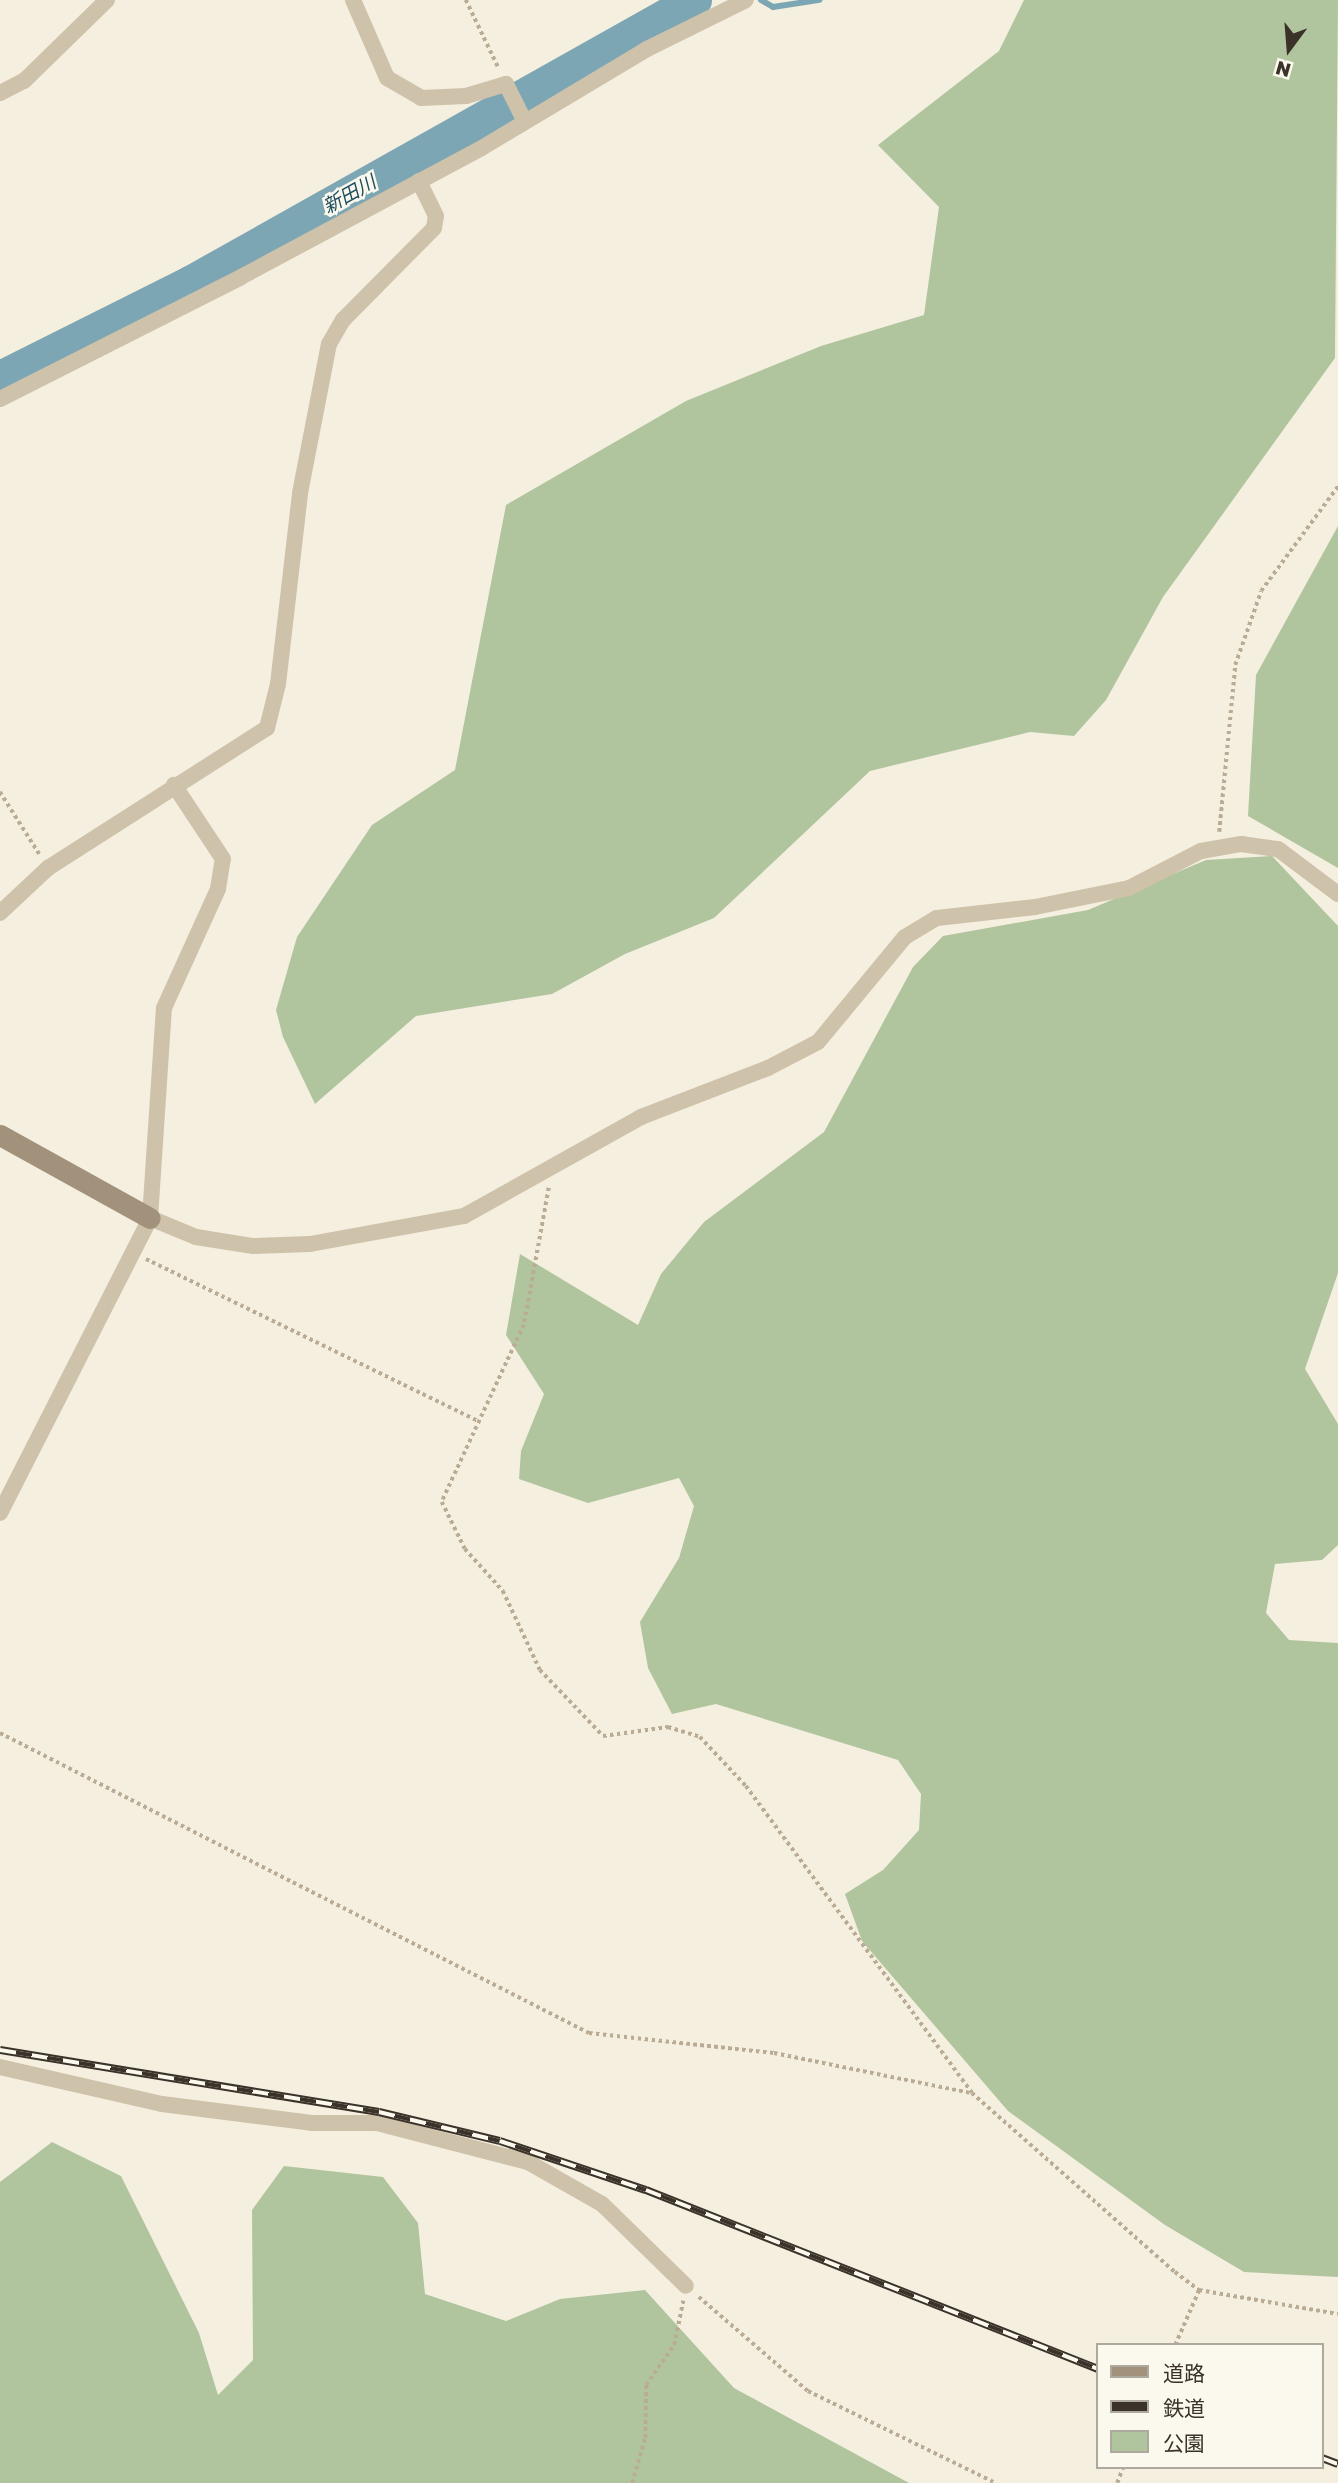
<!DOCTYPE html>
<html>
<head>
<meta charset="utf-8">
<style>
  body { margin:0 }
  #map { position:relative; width:1338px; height:2483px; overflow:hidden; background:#f5efe0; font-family:"Golos Text","Noto Sans JP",sans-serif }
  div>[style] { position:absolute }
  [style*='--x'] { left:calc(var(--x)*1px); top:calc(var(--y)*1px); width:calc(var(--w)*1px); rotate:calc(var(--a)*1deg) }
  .green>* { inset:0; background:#b0c59e }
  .stream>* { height:6px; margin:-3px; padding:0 3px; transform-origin:3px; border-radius:3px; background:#7da6b4 }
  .river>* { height:35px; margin:-17.5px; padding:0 17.5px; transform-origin:17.5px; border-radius:17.5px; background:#7da6b4 }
  .path>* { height:3.5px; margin-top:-1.75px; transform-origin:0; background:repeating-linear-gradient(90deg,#baac94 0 3.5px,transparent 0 7px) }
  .street>* { height:16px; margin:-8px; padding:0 8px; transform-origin:8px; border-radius:8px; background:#cec2aa }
  .secondary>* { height:21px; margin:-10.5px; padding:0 10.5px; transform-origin:10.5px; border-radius:10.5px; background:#a2917b }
  .rail>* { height:8px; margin-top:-4px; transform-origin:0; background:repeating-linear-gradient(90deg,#fbf8ed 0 16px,#3b332a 0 32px); box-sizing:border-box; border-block:2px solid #3b332a }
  span { translate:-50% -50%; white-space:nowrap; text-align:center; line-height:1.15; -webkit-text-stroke:5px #fbf8ed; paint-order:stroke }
  .water-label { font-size:19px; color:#1d4d60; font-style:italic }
  .legend { position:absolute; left:1096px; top:2343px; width:228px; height:126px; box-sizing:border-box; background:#fbf8ed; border:2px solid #aea99f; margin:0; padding:9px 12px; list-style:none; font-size:21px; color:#3b332a }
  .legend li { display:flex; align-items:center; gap:14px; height:35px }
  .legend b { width:35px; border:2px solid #aea99f }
  .north { position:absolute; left:1254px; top:14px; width:70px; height:70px; -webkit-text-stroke:5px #fbf8ed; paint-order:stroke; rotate:196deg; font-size:19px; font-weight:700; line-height:28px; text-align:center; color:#3b332a }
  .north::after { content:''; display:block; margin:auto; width:24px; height:32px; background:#3b332a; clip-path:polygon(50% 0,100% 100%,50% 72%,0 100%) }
</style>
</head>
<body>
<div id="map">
  <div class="green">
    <i style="clip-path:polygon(1024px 0,1338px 0,1335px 358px,1163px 597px,1106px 700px,1074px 736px,1030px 732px,870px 771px,714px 918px,625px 954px,552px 994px,416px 1016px,315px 1104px,283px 1037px,276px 1010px,297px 937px,372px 825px,455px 770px,506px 505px,686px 401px,821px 346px,924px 315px,939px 207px,878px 145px,999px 51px)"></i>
    <i style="clip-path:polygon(1338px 526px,1338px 868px,1248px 816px,1256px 675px)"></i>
    <i style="clip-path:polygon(1272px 856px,1338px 926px,1338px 1273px,1305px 1369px,1338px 1424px,1338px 1545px,1322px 1560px,1275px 1564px,1266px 1613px,1289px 1640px,1338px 1643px,1338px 2277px,1244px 2272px,1165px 2225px,1008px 2111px,862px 1941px,845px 1894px,883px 1870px,919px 1830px,921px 1794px,898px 1760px,716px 1704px,672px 1714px,648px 1668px,640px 1622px,679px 1558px,694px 1506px,679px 1478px,588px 1503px,519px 1479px,521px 1451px,544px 1394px,506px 1335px,520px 1254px,638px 1325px,661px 1274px,704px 1222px,824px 1132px,913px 967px,943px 936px,1088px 910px,1206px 860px)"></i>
    <i style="clip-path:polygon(52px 2142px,121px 2176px,199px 2333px,218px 2395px,253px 2360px,252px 2210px,284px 2166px,383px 2177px,418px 2223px,425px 2294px,506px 2321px,560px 2299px,645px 2290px,734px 2388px,909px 2483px,0 2483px,0 2182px)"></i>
  </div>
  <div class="stream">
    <i style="--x:761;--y:0;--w:14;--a:30"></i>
    <i style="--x:773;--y:7;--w:47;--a:-8.7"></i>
  </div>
  <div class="river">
    <i style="--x:0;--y:378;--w:212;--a:-26.6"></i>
    <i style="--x:190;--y:283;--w:578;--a:-29.31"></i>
  </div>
  <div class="path">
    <i style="--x:466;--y:0;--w:76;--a:64.4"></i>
    <i style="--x:0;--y:792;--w:75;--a:57.6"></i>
    <i style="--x:1219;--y:832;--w:168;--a:-84.5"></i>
    <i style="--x:1235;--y:665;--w:78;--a:-70.6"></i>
    <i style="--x:1261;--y:591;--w:130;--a:-53.7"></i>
    <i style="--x:549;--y:1188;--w:139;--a:100.3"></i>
    <i style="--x:524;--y:1325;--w:195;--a:114.9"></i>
    <i style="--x:442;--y:1502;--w:52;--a:63.9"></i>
    <i style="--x:465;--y:1549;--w:57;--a:47.9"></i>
    <i style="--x:503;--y:1591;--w:87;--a:64.9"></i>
    <i style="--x:540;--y:1670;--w:91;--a:46.3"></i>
    <i style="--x:603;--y:1736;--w:66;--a:-7.9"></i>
    <i style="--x:668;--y:1727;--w:34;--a:17"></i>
    <i style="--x:700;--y:1737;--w:67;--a:46.8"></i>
    <i style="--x:746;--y:1786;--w:381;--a:53.6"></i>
    <i style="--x:972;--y:2093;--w:271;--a:41.4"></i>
    <i style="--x:1175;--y:2272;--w:30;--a:37"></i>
    <i style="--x:1199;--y:2290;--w:141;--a:9.8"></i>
    <i style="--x:146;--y:1259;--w:369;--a:26"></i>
    <i style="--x:0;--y:1733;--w:661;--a:26.99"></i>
    <i style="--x:589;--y:2033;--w:186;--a:6.2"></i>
    <i style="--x:774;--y:2053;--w:200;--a:11.5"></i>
    <i style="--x:699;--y:2297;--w:144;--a:40.8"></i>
    <i style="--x:808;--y:2391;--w:209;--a:26.1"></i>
    <i style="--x:1175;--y:2345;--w:60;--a:-66.4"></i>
    <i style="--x:632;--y:2483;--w:47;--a:-73.9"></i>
    <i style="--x:645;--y:2438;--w:53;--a:-88.9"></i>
    <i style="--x:646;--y:2385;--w:49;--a:-55"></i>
    <i style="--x:674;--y:2345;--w:45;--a:-78.4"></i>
    <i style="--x:1117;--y:2483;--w:17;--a:-69"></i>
  </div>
  <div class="street">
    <i style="--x:353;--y:0;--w:85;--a:66.4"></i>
    <i style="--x:387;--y:78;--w:39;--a:30"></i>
    <i style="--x:421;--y:98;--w:45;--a:-2.5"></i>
    <i style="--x:466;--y:96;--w:42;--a:-16.7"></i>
    <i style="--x:506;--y:84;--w:40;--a:63.4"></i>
    <i style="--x:0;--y:93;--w:27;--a:-27"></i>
    <i style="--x:24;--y:81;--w:116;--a:-44.3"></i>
    <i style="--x:0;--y:399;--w:270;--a:-26.8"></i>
    <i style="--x:241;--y:277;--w:271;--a:-28.2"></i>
    <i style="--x:480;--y:149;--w:195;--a:-30.9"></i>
    <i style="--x:647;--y:49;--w:110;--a:-26.3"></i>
    <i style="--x:0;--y:913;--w:66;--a:-43.2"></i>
    <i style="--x:48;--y:868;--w:260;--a:-32.6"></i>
    <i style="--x:267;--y:728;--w:45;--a:-76"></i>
    <i style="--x:278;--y:684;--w:192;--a:-83.4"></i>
    <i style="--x:300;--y:493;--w:152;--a:-79"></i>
    <i style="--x:329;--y:344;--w:28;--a:-60"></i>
    <i style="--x:343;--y:320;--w:129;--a:-45.3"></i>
    <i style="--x:434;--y:228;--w:12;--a:-81"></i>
    <i style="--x:436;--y:216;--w:39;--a:-116"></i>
    <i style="--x:150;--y:1218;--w:50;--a:22.4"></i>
    <i style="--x:196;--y:1237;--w:58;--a:9"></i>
    <i style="--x:253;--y:1246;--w:57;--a:-2"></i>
    <i style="--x:310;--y:1244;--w:157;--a:-10.3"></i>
    <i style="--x:464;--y:1216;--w:203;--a:-29.2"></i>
    <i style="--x:641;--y:1117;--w:136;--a:-21.1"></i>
    <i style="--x:768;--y:1068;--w:56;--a:-27.5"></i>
    <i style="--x:818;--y:1042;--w:136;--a:-50.4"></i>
    <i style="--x:905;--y:937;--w:37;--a:-31"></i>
    <i style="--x:937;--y:918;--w:99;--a:-6.4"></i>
    <i style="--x:1035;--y:907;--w:96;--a:-11.4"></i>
    <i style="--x:1129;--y:888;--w:81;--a:-27.2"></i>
    <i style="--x:1201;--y:851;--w:41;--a:-9.9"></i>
    <i style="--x:1241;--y:844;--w:37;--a:8"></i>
    <i style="--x:1278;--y:849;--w:75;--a:36.9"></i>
    <i style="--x:0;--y:1513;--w:331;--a:-63"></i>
    <i style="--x:150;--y:1218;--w:210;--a:-86.2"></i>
    <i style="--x:164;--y:1008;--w:131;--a:-65.6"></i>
    <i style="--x:218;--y:889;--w:30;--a:-81"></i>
    <i style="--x:223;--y:859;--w:89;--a:-123.5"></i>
    <i style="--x:0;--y:2067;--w:166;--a:12.9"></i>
    <i style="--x:162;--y:2104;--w:151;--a:7.2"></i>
    <i style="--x:312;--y:2123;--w:65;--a:0"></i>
    <i style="--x:377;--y:2123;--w:156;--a:14.5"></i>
    <i style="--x:528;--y:2162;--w:85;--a:29.6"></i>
    <i style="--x:602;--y:2204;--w:117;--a:44.3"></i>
  </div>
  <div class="secondary">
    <i style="--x:0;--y:1135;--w:171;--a:29"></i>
  </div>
  <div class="rail">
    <i style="--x:0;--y:2050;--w:384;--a:9.3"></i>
    <i style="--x:379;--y:2112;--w:124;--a:13.5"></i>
    <i style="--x:500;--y:2141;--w:154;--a:18.6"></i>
    <i style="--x:646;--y:2190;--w:486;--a:21.6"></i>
    <i style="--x:1322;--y:2458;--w:17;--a:21"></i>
  </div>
  <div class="water-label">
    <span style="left:349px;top:194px;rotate:-29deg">新田川</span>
  </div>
  <ul class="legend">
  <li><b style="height:9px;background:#a2917b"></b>道路</li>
  <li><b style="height:9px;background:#3b332a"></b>鉄道</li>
  <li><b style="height:19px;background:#b0c59e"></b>公園</li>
  </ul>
  <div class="north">N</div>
</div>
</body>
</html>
